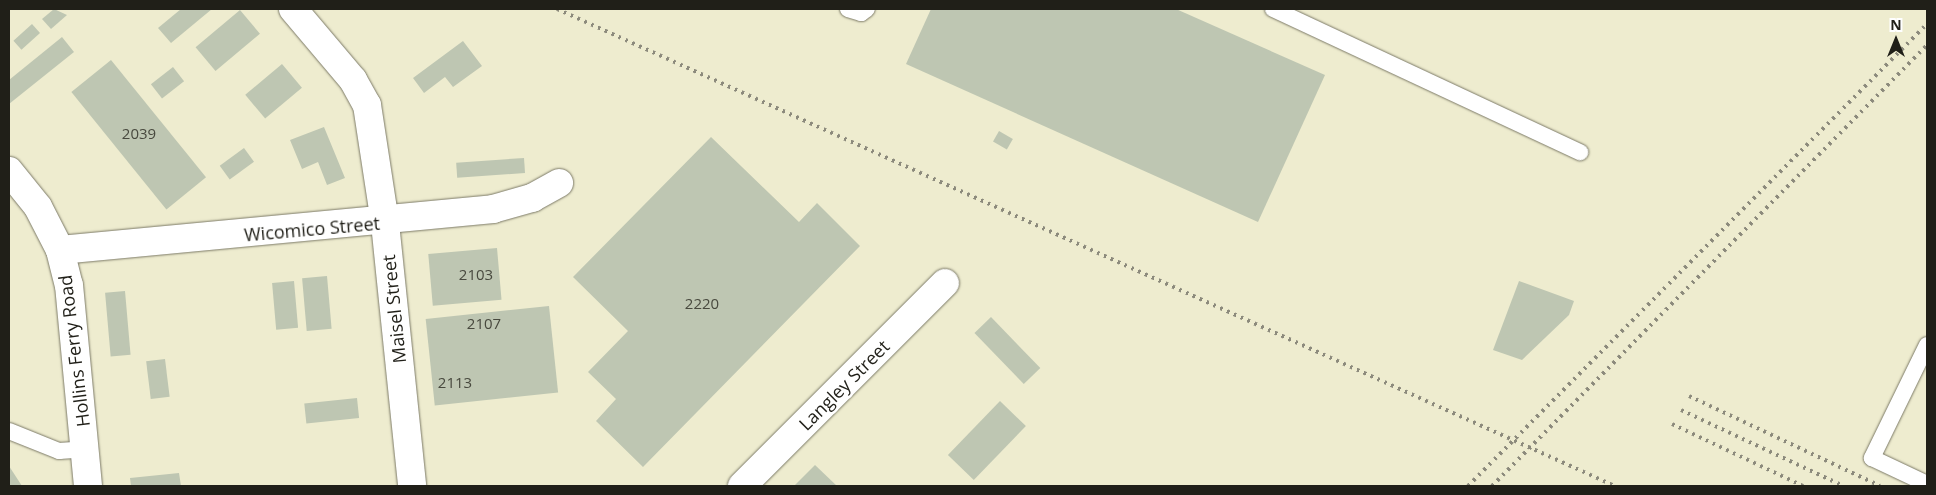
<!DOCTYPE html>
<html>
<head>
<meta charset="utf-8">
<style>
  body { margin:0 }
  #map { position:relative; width:1936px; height:495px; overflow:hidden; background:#f9f7e2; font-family:"Open Sans",sans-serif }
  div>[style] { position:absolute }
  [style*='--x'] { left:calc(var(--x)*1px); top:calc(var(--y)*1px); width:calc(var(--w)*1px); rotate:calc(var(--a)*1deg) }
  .built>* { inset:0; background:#eeeccf; transform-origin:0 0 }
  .building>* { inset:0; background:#bec6b2; transform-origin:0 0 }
  .roads { filter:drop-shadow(0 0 1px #7c7a67) drop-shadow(0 0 1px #7c7a67) }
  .service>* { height:16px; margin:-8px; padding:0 8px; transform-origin:8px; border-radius:8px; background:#fff }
  .minor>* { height:28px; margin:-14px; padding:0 14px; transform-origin:14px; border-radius:14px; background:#fff }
  .tertiary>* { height:28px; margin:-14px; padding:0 14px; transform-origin:14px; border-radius:14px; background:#fff }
  .rail>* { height:4px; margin-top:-2px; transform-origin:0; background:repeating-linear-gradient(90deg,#8c8a7c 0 2.5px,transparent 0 7.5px) }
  span { translate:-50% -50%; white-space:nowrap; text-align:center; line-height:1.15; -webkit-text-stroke:5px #fff; paint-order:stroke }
  .number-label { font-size:15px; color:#48493e }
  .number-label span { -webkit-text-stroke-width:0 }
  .street-label { font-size:18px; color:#201f18 }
  .frame { position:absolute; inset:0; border:10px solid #201f18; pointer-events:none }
  .north { position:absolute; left:1871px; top:15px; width:50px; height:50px; -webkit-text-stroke:4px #fff; paint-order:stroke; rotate:0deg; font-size:14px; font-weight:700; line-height:20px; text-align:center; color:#201f18 }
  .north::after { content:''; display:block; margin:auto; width:18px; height:22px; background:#201f18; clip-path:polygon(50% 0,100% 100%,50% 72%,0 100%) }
</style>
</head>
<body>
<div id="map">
  <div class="built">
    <i style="left:9px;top:9px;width:1918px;height:477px"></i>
  </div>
  <div class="building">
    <i style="clip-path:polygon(54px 9px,67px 15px,51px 29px,42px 19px)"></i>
    <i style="clip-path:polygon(181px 9px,212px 9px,171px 43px,158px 28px)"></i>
    <i style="clip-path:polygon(931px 9px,1176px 9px,1325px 75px,1258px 222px,906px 64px)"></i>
    <i style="left:240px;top:10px;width:31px;height:58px;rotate:50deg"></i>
    <i style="left:32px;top:24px;width:12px;height:25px;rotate:48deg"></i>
    <i style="clip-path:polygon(62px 37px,74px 52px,9px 104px,9px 80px)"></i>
    <i style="clip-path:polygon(463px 41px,482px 66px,453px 87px,445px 77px,424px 93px,413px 78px)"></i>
    <i style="left:111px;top:60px;width:151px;height:51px;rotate:51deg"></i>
    <i style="left:282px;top:64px;width:31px;height:48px;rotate:50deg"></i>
    <i style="left:173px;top:67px;width:18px;height:28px;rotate:52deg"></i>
    <i style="clip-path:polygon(324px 127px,345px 178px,327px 185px,318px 162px,302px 169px,290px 140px)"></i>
    <i style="left:999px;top:131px;width:16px;height:12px;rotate:30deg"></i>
    <i style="clip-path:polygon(711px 137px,799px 222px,817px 203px,860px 246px,643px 467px,596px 421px,616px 399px,588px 372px,628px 331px,573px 277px)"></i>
    <i style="left:244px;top:148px;width:17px;height:30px;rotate:54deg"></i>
    <i style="left:524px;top:158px;width:15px;height:68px;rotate:86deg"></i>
    <i style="left:497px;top:248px;width:52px;height:69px;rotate:85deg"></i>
    <i style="left:327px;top:276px;width:53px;height:25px;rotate:85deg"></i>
    <i style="left:294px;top:281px;width:47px;height:22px;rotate:85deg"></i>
    <i style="clip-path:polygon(1519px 281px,1574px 301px,1569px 315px,1522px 360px,1493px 350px)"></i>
    <i style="left:125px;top:291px;width:64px;height:20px;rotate:85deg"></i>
    <i style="left:549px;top:306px;width:87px;height:124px;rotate:84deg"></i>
    <i style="left:991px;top:317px;width:71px;height:23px;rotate:46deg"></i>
    <i style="left:165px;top:359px;width:38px;height:19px;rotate:83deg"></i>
    <i style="left:357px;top:398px;width:20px;height:53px;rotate:84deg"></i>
    <i style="left:1000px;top:401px;width:36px;height:75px;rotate:44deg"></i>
    <i style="clip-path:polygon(815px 465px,837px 486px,794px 486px)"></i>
    <i style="clip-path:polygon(9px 466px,22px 486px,9px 486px)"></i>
    <i style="clip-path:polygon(179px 473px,181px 486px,131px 486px,130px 478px)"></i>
  </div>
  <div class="roads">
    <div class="service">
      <i style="--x:848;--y:9;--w:14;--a:17"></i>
      <i style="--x:861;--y:13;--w:7;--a:-34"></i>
      <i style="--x:1273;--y:9;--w:339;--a:25"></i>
      <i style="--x:1927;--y:345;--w:126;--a:116"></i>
      <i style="--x:1872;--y:458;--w:61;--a:25.3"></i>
      <i style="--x:9;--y:431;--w:54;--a:21.8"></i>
      <i style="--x:59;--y:451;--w:26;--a:-4"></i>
    </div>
    <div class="minor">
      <i style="--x:293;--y:9;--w:93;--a:49.8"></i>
      <i style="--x:353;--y:80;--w:29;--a:61"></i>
      <i style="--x:367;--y:105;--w:119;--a:81.3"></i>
      <i style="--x:385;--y:223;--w:264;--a:84.1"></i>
      <i style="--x:60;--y:250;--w:435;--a:-5.4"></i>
      <i style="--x:493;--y:209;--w:41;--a:-15.8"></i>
      <i style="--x:532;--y:198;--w:31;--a:-29"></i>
      <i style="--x:742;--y:486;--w:287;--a:-45"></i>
    </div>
    <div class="tertiary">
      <i style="--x:9;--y:171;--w:46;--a:51.1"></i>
      <i style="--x:38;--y:207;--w:48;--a:62.9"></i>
      <i style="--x:60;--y:250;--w:36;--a:76"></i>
      <i style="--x:69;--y:285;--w:202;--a:84.6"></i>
    </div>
  </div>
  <div class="rail">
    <i style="--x:557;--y:9;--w:1161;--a:24.27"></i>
    <i style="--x:1689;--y:396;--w:211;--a:25.2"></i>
    <i style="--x:1681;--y:410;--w:179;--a:25.1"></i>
    <i style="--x:1672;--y:424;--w:145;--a:25.3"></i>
    <i style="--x:1468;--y:486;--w:651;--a:-45.19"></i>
    <i style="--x:1492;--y:486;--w:619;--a:-45.39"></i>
  </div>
  <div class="number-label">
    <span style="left:139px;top:134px">2039</span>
    <span style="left:476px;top:275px">2103</span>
    <span style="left:702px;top:304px">2220</span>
    <span style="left:484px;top:324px">2107</span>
    <span style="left:455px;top:383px">2113</span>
  </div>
  <div class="street-label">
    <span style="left:312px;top:229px;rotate:-5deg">Wicomico Street</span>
    <span style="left:394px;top:309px;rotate:-96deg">Maisel Street</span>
    <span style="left:74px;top:351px;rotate:-97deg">Hollins Ferry Road</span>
    <span style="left:844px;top:385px;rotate:-45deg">Langley Street</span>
  </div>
  <div class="frame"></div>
  <div class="north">N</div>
</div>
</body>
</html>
